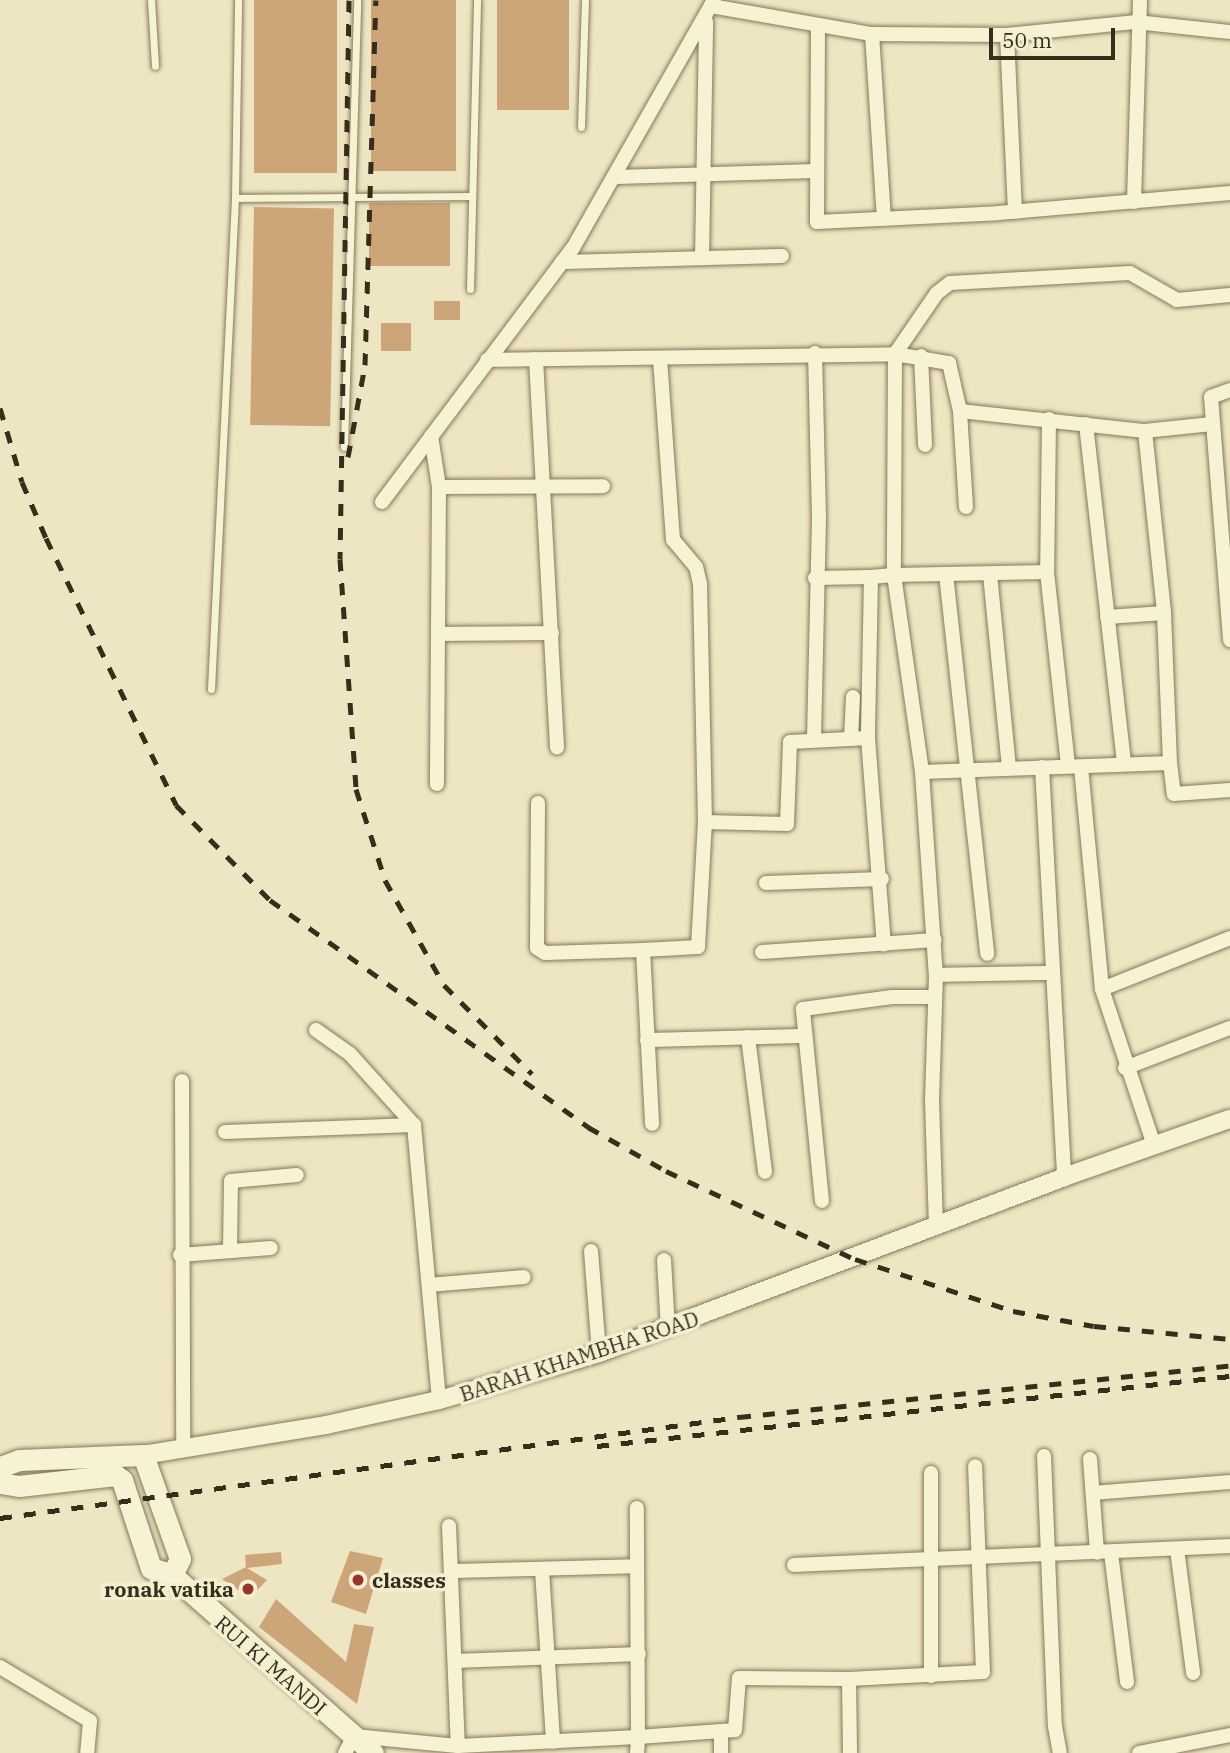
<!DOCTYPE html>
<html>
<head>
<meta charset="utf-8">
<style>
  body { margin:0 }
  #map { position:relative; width:1230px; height:1753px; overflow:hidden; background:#eee6c2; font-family:"IBM Plex Serif",serif }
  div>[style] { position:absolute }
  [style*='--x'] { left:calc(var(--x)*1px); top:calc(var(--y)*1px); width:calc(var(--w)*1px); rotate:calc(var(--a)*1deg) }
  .building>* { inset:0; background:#cca578; transform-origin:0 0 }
  .roads { filter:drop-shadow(0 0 2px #877759) drop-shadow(0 0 2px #877759) }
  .service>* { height:7px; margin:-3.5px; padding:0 3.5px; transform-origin:3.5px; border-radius:3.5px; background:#f8f2d5 }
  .minor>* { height:14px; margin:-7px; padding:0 7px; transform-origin:7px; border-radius:7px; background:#f8f2d5 }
  .tertiary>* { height:18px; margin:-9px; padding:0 9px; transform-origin:9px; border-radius:9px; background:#f8f2d5 }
  .secondary>* { height:21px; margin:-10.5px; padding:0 10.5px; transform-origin:10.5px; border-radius:10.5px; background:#f8f2d5 }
  .rail>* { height:5px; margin-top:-2.5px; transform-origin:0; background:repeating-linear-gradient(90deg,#372d1d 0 12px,transparent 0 24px) }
  .dots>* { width:19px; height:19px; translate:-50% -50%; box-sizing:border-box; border:4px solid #f5efd1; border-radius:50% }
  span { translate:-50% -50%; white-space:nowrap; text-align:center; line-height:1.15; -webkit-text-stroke:7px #f5efd1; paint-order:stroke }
  .street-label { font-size:21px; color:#372d1d }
  .poi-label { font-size:21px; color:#372d1d; font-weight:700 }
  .left { translate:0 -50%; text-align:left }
  .right { translate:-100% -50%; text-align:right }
  .scale { position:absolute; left:989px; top:28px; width:126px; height:32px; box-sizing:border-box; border:4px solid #372d1d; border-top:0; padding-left:9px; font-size:21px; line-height:24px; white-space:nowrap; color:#372d1d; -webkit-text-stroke:5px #f5efd1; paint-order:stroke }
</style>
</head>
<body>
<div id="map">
  <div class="building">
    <i style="left:254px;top:0;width:83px;height:173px"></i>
    <i style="left:371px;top:0;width:85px;height:171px"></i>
    <i style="left:497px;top:0;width:72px;height:110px"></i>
    <i style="left:369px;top:203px;width:81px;height:63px"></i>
    <i style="left:254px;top:207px;width:80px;height:218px;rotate:1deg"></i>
    <i style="left:460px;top:301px;width:19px;height:26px;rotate:90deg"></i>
    <i style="left:411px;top:323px;width:28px;height:30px;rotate:90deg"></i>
    <i style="clip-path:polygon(350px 1551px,383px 1558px,366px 1614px,331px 1602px)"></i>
    <i style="clip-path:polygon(281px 1552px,282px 1564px,247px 1568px,267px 1580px,250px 1598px,222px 1579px,246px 1567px,245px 1555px)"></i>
    <i style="clip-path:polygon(276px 1599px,346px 1662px,354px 1624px,374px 1627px,357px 1704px,259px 1627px)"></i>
  </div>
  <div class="roads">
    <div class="service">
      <i style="--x:151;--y:0;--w:66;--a:86.5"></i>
      <i style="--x:581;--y:127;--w:127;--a:-88.2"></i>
      <i style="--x:235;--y:198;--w:236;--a:-0.5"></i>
      <i style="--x:470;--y:289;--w:289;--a:-88.6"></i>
      <i style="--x:344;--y:447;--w:447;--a:-88.3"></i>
      <i style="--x:211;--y:689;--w:492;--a:-87.2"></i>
      <i style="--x:235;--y:198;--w:198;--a:-89.1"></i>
    </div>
    <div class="minor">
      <i style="--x:711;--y:6;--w:163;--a:9.9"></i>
      <i style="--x:872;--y:34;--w:135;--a:0.4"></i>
      <i style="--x:1007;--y:35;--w:130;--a:-5.8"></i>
      <i style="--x:1136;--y:22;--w:95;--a:6.1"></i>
      <i style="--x:818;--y:25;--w:197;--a:90.3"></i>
      <i style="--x:817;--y:222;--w:181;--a:-2.8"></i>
      <i style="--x:998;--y:213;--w:233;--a:-4.9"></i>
      <i style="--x:872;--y:34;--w:185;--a:86.3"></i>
      <i style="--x:1007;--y:35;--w:177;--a:87.4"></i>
      <i style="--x:615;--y:177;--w:201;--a:-1.7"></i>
      <i style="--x:1134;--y:202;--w:202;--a:-88.3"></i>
      <i style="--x:702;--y:258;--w:236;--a:-89"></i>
      <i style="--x:562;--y:262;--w:220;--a:-1.6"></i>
      <i style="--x:895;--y:354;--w:74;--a:-55.5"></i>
      <i style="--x:937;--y:293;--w:16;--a:-38"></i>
      <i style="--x:950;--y:283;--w:180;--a:-3.2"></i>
      <i style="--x:1130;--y:273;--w:54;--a:29.9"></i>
      <i style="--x:1177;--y:300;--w:53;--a:-5.4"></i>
      <i style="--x:895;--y:354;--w:55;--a:9.5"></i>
      <i style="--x:949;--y:363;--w:49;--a:77.1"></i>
      <i style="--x:921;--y:356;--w:89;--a:87.4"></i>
      <i style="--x:536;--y:359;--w:389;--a:86.9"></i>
      <i style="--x:487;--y:360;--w:408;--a:-0.8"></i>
      <i style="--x:895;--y:354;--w:221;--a:90.3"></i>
      <i style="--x:894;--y:575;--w:153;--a:-1.1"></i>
      <i style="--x:1230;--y:390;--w:20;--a:160"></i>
      <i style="--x:1211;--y:397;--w:244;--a:85.5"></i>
      <i style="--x:1049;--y:419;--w:153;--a:90.7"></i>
      <i style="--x:1047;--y:572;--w:195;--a:83.8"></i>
      <i style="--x:1086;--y:424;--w:342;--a:83.6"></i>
      <i style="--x:1145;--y:431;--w:183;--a:84"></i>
      <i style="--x:431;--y:436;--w:52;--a:81.1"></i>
      <i style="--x:439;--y:487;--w:297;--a:90.4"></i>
      <i style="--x:439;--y:487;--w:164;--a:-0.3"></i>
      <i style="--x:382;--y:502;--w:318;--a:-53.1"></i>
      <i style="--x:573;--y:248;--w:285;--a:-60.4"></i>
      <i style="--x:966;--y:507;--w:96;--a:-93.6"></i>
      <i style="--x:960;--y:411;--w:186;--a:6.2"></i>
      <i style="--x:1145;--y:431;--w:67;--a:-6"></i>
      <i style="--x:946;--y:574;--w:382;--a:83.8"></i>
      <i style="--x:990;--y:574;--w:195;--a:84.4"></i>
      <i style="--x:871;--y:577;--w:23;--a:-5"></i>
      <i style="--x:894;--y:575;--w:199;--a:81.9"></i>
      <i style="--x:922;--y:772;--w:203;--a:86.1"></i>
      <i style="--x:815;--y:578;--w:56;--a:-1"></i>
      <i style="--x:871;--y:577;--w:161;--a:91.1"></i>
      <i style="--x:438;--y:634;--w:114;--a:-0.5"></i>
      <i style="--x:814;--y:739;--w:222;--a:-88.7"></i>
      <i style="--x:819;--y:517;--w:164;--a:-91.4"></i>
      <i style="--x:851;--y:739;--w:42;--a:-87.3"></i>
      <i style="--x:1170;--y:763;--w:31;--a:83"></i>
      <i style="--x:1174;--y:794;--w:56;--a:-4.1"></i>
      <i style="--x:1042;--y:767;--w:411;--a:86.9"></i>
      <i style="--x:1081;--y:767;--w:223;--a:84.6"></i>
      <i style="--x:1102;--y:989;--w:164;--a:71.6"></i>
      <i style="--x:922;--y:772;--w:248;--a:-2.1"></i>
      <i style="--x:1170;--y:763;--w:150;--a:-92.3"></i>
      <i style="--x:1164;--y:613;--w:57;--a:176"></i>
      <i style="--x:538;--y:803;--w:145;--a:90.4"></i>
      <i style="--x:537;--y:948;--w:9;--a:32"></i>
      <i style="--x:545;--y:953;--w:98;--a:-1.8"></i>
      <i style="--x:643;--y:950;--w:174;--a:87"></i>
      <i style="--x:705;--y:822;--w:82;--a:1.4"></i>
      <i style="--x:787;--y:824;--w:82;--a:-87.9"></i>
      <i style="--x:790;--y:742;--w:78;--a:-2.9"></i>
      <i style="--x:868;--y:738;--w:207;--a:85.6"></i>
      <i style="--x:766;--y:883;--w:116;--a:-2"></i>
      <i style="--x:643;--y:950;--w:55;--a:-3.1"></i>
      <i style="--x:698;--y:947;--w:125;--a:-86.8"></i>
      <i style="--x:705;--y:822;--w:238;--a:-91.2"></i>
      <i style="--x:700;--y:584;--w:17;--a:-103"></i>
      <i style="--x:696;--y:567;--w:35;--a:-130"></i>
      <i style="--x:673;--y:540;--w:181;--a:-94.1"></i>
      <i style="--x:762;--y:952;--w:173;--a:-4"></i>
      <i style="--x:1102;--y:989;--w:138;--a:-21.7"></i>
      <i style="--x:316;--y:1030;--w:42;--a:35.2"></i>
      <i style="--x:350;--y:1054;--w:96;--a:48"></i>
      <i style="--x:414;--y:1125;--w:276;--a:84.8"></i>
      <i style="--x:748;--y:1037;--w:136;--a:82.8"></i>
      <i style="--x:647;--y:1040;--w:156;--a:-1.5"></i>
      <i style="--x:1125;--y:1068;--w:112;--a:-20.9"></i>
      <i style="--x:182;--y:1081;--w:368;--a:89.8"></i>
      <i style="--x:225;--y:1132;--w:189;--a:-2.1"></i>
      <i style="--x:822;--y:1201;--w:193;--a:-95.7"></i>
      <i style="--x:803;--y:1009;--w:90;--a:-7.7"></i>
      <i style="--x:892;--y:997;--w:43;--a:0"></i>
      <i style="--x:936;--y:1227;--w:126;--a:-91.8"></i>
      <i style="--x:932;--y:1101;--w:126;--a:-88.2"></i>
      <i style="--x:936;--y:975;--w:115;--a:-1"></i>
      <i style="--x:230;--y:1251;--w:70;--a:-89.2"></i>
      <i style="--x:231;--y:1181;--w:66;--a:-5.2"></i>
      <i style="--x:591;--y:1251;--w:102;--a:85.5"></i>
      <i style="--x:180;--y:1255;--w:91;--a:-4.4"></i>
      <i style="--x:664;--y:1260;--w:69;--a:86.7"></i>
      <i style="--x:429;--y:1285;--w:95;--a:-4.8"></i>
      <i style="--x:1044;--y:1456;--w:270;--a:87.7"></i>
      <i style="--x:1055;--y:1726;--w:27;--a:80"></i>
      <i style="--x:1090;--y:1459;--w:94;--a:85.7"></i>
      <i style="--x:931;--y:1473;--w:203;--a:90"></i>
      <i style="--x:1093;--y:1493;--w:137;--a:-4.6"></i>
      <i style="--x:449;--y:1526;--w:220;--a:87.7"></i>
      <i style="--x:458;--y:1746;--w:180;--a:-2.9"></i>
      <i style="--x:638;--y:1737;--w:229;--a:-90.3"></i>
      <i style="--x:1177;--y:1549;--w:125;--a:82.6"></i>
      <i style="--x:1111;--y:1553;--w:130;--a:82.9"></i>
      <i style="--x:794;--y:1565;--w:436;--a:-2.5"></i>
      <i style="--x:542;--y:1570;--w:172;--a:86.3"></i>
      <i style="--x:452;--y:1571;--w:185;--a:-1.5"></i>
      <i style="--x:455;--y:1661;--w:184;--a:-2.2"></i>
      <i style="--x:0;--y:1667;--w:105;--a:31"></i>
      <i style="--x:90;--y:1721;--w:32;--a:95"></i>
      <i style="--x:849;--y:1679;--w:74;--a:89.2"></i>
      <i style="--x:345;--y:1753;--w:19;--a:-62"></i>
      <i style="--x:354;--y:1736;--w:104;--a:5.5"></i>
      <i style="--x:637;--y:1753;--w:16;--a:-86"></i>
      <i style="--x:638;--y:1737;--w:97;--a:-4.1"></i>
      <i style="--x:735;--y:1730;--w:52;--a:-85.6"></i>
      <i style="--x:739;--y:1678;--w:110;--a:0.5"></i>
      <i style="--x:849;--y:1679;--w:134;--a:-3"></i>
      <i style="--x:983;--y:1672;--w:206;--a:-92.2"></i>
      <i style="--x:721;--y:1753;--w:22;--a:-90"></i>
      <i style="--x:1139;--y:1753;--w:93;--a:-11.2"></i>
    </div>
    <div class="tertiary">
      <i style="--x:143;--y:1455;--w:185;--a:-9.3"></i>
      <i style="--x:326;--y:1425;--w:116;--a:-12.5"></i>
      <i style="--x:439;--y:1400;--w:167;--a:-16.4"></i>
      <i style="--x:599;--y:1353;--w:497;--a:-20.7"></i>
      <i style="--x:1064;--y:1177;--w:176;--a:-19.3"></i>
    </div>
    <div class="secondary">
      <i style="--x:0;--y:1467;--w:20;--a:-20"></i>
      <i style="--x:19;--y:1460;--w:124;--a:-2.3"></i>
      <i style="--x:143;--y:1455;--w:110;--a:70.4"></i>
      <i style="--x:180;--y:1559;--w:18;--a:117"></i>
      <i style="--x:0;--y:1483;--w:19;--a:9"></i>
      <i style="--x:19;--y:1486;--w:97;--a:-6.5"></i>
      <i style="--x:115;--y:1475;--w:9;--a:36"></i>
      <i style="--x:122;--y:1480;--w:93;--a:71.8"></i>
      <i style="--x:151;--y:1568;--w:22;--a:18"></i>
      <i style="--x:172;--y:1575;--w:268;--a:41.5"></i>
    </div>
  </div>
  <div class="rail">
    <i style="--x:349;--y:0;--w:559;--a:90.92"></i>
    <i style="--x:340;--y:559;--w:231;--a:86"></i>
    <i style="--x:356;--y:789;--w:96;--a:72.3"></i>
    <i style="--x:385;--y:880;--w:120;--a:60.7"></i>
    <i style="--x:444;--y:985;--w:125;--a:45.3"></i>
    <i style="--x:0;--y:408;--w:77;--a:73.4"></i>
    <i style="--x:22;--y:482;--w:61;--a:66.8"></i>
    <i style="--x:46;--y:538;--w:297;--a:64"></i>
    <i style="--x:176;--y:805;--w:134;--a:45.3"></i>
    <i style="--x:270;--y:900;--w:391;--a:35.5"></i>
    <i style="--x:588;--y:1127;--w:90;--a:29.4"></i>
    <i style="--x:666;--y:1171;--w:208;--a:25"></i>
    <i style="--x:855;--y:1259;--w:166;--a:18.2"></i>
    <i style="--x:1013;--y:1311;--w:82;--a:10.5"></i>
    <i style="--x:1094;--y:1326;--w:137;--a:5.5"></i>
    <i style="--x:348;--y:457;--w:94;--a:-79.5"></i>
    <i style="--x:365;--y:365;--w:365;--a:-88.3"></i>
    <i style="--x:597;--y:1446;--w:637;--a:-6.31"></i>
    <i style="--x:0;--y:1518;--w:746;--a:-7.78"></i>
    <i style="--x:739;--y:1417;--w:494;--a:-6"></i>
  </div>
  <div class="dots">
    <i style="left:358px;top:1580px;background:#96362a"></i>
    <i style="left:248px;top:1589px;background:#96362a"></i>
  </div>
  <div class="street-label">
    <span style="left:579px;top:1356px;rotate:-18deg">BARAH KHAMBHA ROAD</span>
    <span style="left:271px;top:1665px;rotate:41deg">RUI KI MANDI</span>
  </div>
  <div class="poi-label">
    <span class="left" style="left:372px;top:1580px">classes</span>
    <span class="right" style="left:234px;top:1589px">ronak vatika</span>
  </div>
  <div class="scale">50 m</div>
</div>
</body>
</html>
